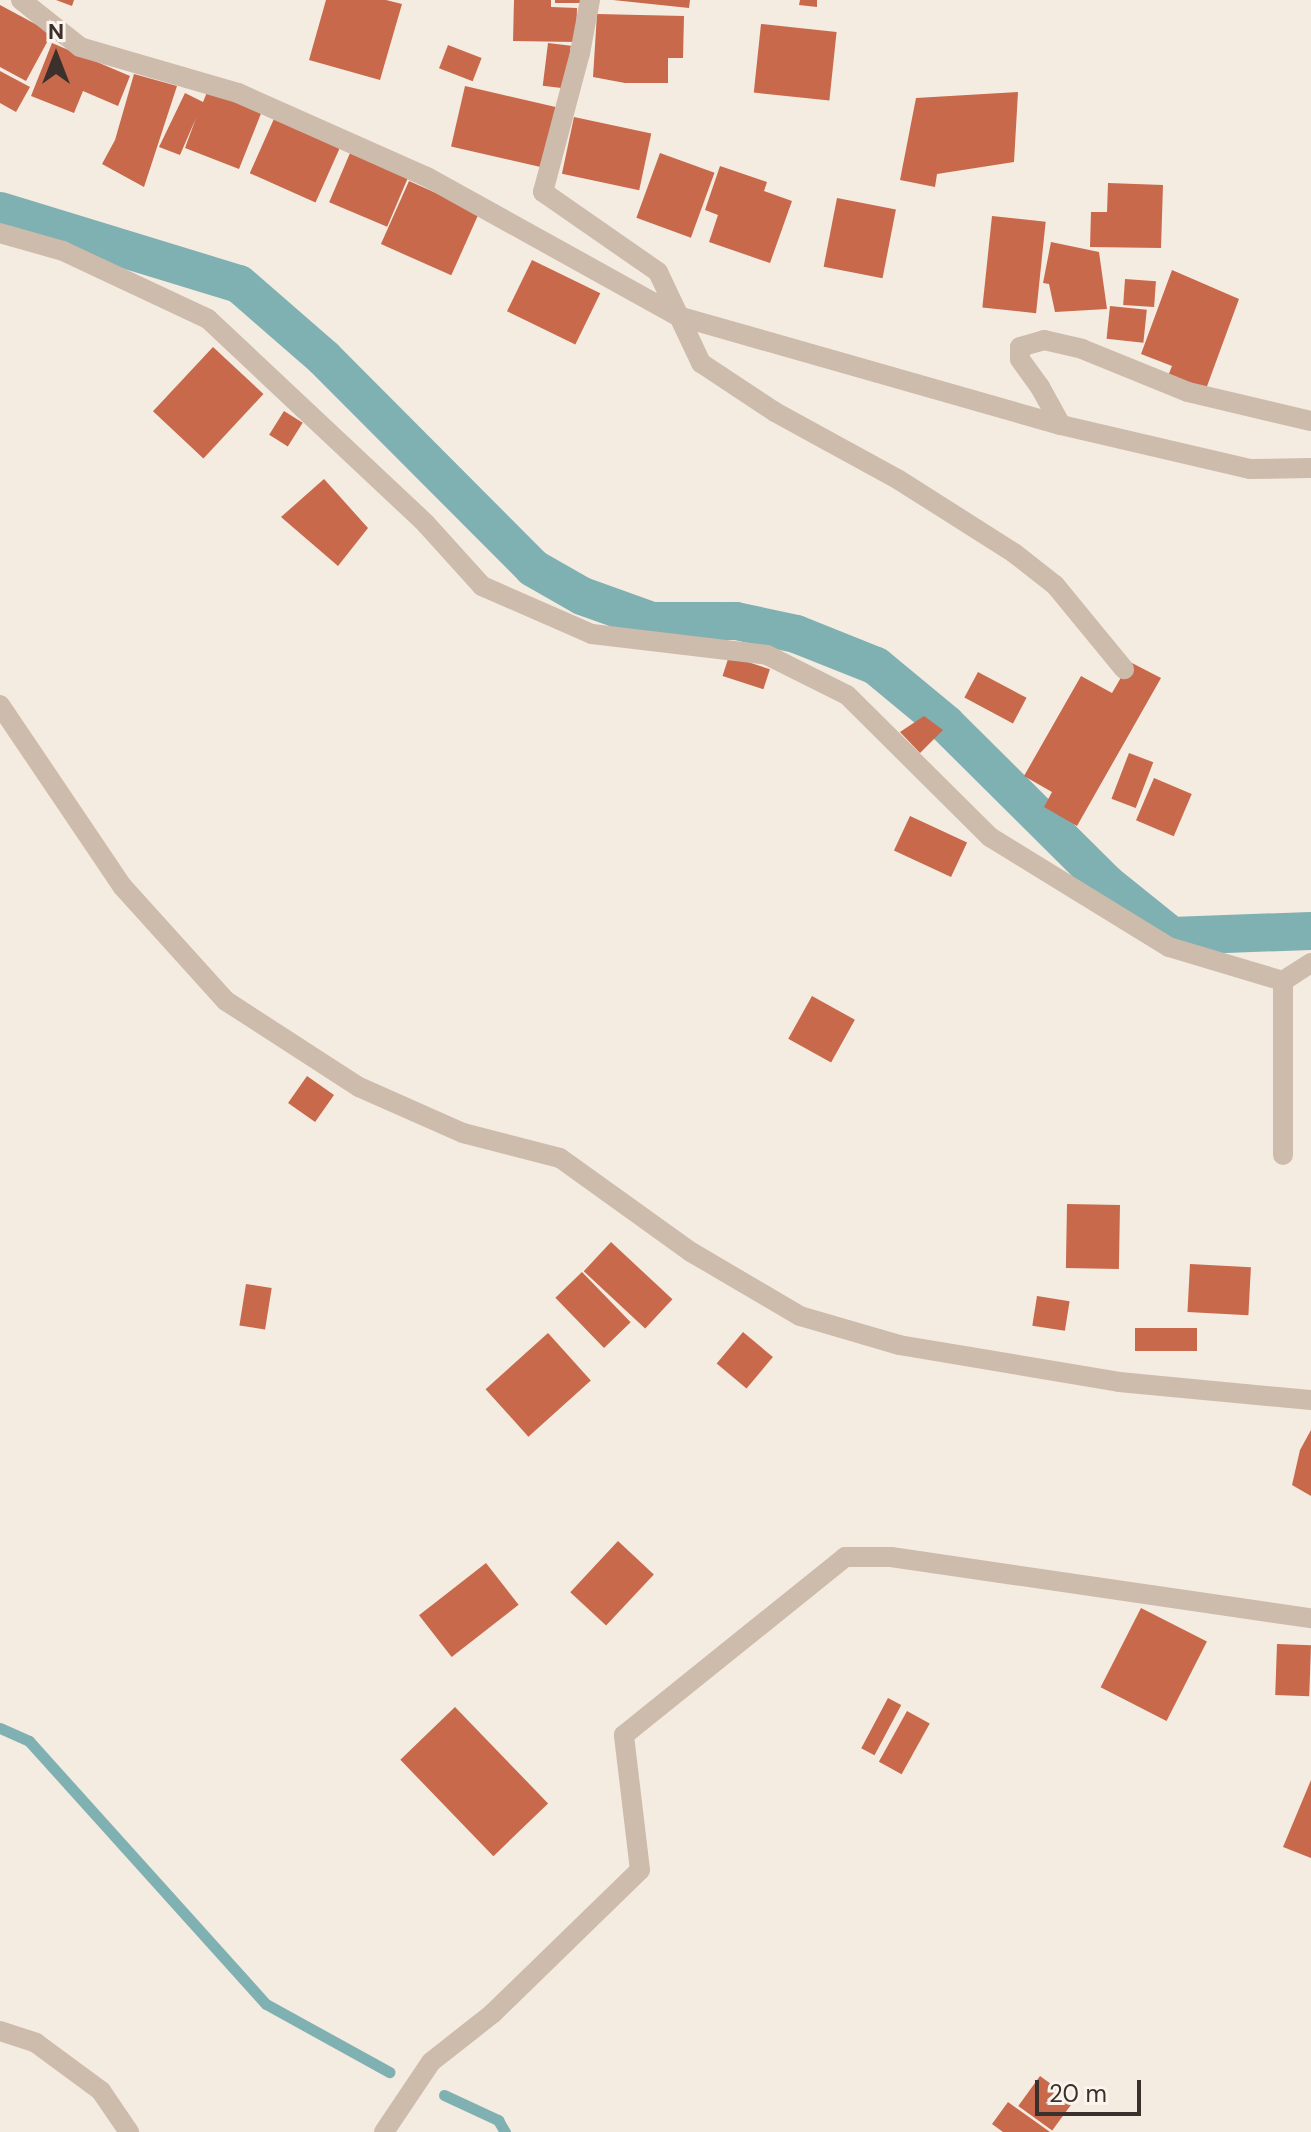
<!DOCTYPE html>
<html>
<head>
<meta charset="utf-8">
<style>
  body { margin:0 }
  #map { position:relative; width:1311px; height:2132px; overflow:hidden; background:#f4ebe1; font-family:"DM Sans",sans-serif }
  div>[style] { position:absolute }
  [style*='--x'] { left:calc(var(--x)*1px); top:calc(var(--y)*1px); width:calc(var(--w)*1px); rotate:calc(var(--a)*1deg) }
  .stream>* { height:11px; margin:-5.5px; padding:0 5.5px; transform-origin:5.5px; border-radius:5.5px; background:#7fb0b2 }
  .canal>* { height:38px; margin:-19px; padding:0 19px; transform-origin:19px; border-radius:19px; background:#7fb0b2 }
  .building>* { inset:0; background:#c8694b; transform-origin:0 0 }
  .minor>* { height:20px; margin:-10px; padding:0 10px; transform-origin:10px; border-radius:10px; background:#cdbbac }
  span { translate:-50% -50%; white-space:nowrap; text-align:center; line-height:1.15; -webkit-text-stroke:7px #fbf5ee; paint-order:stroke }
  .north { position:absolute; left:16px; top:16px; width:80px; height:80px; -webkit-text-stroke:6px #fbf5ee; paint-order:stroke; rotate:0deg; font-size:22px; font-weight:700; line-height:32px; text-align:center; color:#3b302b }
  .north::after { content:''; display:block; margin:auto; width:28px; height:36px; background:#3b302b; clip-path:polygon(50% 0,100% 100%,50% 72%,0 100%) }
  .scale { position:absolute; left:1035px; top:2080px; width:106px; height:36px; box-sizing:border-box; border:4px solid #3b302b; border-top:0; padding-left:10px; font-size:24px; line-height:28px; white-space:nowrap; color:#3b302b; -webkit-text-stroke:6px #fbf5ee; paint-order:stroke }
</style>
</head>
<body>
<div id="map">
  <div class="stream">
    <i style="--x:0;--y:1728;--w:32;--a:24"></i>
    <i style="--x:29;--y:1741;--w:354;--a:48"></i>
    <i style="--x:266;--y:2004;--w:141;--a:28.9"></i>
    <i style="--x:444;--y:2095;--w:60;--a:24.8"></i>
    <i style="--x:498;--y:2120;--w:14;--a:60"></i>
  </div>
  <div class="canal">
    <i style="--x:0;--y:211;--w:250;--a:17"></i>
    <i style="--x:239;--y:284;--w:113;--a:41"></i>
    <i style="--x:324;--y:358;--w:296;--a:45.1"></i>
    <i style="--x:533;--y:568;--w:56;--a:29.7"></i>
    <i style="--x:582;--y:596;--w:74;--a:19.7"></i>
    <i style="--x:652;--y:621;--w:84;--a:0"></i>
    <i style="--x:736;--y:621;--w:61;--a:12.2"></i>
    <i style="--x:796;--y:634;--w:86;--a:21.8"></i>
    <i style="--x:876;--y:666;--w:91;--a:39.6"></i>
    <i style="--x:946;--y:724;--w:226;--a:44.8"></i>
    <i style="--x:1106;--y:883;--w:85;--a:38.8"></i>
    <i style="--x:1172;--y:936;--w:139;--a:-2.1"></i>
  </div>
  <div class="building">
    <i style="clip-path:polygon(56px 0,74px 0,72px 6px)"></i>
    <i style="clip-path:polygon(326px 0,386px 0,402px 4px,380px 80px,309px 60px)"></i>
    <i style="clip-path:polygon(514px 0,551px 0,551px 7px,577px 8px,576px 42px,513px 41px)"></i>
    <i style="left:555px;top:0;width:25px;height:3px"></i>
    <i style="clip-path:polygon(613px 0,690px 0,689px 8px)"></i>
    <i style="clip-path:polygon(800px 0,817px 0,817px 7px,799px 5px)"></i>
    <i style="clip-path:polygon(0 5px,52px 33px,26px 81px,0 67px)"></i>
    <i style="clip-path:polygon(597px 14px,684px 16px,683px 58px,668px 58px,668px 83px,625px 83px,593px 77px)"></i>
    <i style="left:761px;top:24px;width:76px;height:69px;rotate:6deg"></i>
    <i style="clip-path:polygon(52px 43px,130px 76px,118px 106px,83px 91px,74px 113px,31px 96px)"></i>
    <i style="left:548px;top:43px;width:23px;height:43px;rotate:7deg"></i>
    <i style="left:448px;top:45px;width:36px;height:25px;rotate:21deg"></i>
    <i style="clip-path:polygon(0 71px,30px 87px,16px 112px,0 103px)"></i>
    <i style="clip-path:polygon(134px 74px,177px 86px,144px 187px,102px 164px,115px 140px)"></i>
    <i style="left:465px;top:86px;width:93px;height:62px;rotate:13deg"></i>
    <i style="clip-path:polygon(208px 90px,262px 111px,239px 169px,185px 148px,196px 118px,180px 155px,159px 147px,185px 93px,203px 102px)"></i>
    <i style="clip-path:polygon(1018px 92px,1014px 162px,937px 174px,935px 187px,900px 180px,916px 98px)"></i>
    <i style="left:277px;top:112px;width:72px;height:67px;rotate:24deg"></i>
    <i style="left:574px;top:117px;width:79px;height:58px;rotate:12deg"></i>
    <i style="left:353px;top:146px;width:63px;height:61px;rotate:23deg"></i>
    <i style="left:660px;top:153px;width:58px;height:69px;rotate:20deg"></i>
    <i style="clip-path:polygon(720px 166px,767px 182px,764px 191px,792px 201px,770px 263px,709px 242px,718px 215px,705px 210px)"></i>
    <i style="left:409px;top:181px;width:77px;height:69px;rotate:24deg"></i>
    <i style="clip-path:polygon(1108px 183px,1163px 185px,1161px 248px,1090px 247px,1091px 212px,1107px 212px)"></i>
    <i style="left:837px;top:198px;width:60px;height:70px;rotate:11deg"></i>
    <i style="left:992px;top:216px;width:54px;height:92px;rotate:6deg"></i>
    <i style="clip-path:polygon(1051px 242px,1099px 252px,1107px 309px,1055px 312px,1049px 284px,1043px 283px)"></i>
    <i style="left:532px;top:260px;width:76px;height:57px;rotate:26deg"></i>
    <i style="clip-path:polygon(1172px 270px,1239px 299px,1206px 389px,1168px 376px,1172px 366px,1141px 354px)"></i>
    <i style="left:1125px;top:279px;width:31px;height:26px;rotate:4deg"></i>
    <i style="left:1110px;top:306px;width:37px;height:33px;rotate:6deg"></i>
    <i style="left:213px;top:347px;width:69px;height:88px;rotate:43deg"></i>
    <i style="left:284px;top:411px;width:22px;height:28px;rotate:32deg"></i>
    <i style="clip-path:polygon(324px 479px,368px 528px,338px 566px,281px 517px)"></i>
    <i style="left:729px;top:656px;width:43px;height:21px;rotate:18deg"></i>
    <i style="clip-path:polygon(1130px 662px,1161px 678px,1077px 826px,1044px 807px,1052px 792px,1024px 776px,1081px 676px,1112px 693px)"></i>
    <i style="left:978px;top:672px;width:55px;height:29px;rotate:28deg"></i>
    <i style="clip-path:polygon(924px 716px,943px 730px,920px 753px,900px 732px)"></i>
    <i style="left:1129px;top:753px;width:26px;height:49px;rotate:21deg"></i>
    <i style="left:1154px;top:778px;width:41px;height:46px;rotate:23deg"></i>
    <i style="left:910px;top:816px;width:63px;height:38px;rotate:25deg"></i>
    <i style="left:812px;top:996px;width:49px;height:49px;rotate:29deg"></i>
    <i style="left:307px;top:1076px;width:33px;height:33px;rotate:35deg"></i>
    <i style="left:1067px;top:1204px;width:53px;height:64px;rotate:1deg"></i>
    <i style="left:611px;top:1242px;width:84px;height:40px;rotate:43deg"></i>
    <i style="left:1190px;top:1264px;width:61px;height:48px;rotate:3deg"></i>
    <i style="left:582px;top:1272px;width:70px;height:37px;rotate:46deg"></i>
    <i style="left:246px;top:1284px;width:26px;height:42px;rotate:9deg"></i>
    <i style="left:1037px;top:1296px;width:33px;height:30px;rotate:9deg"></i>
    <i style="left:1197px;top:1328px;width:23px;height:62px;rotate:90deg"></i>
    <i style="left:743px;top:1332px;width:39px;height:41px;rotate:40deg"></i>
    <i style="left:548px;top:1333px;width:64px;height:84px;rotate:48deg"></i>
    <i style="clip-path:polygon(1311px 1430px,1311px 1496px,1292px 1485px,1300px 1450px)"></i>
    <i style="left:618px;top:1541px;width:49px;height:70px;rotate:43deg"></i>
    <i style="left:486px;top:1563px;width:53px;height:85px;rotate:52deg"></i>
    <i style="left:1141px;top:1608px;width:74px;height:89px;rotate:27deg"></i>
    <i style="left:1277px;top:1644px;width:34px;height:51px;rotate:2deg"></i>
    <i style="left:888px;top:1698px;width:15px;height:57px;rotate:28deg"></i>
    <i style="left:455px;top:1707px;width:134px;height:76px;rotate:46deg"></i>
    <i style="left:907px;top:1711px;width:26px;height:58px;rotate:29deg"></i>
    <i style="clip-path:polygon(1311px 1780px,1311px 1858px,1283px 1847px)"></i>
    <i style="left:1040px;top:2076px;width:42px;height:37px;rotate:36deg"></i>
    <i style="clip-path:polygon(1008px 2102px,1050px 2132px,1003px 2132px,992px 2124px)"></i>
  </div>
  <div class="minor">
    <i style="--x:21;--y:0;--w:75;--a:38.5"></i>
    <i style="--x:80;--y:47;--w:165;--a:16.2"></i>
    <i style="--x:238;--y:93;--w:207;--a:24"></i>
    <i style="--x:427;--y:177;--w:287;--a:29"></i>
    <i style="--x:678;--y:316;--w:398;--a:15.9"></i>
    <i style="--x:1061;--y:425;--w:194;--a:13.1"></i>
    <i style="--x:1250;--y:469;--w:61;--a:-0.9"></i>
    <i style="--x:590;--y:0;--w:54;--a:100.7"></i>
    <i style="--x:580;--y:53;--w:144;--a:104.9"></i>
    <i style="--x:543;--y:192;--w:140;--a:34.8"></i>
    <i style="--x:658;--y:272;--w:101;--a:64.7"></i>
    <i style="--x:701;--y:363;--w:89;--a:33.5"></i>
    <i style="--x:775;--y:412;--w:141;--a:28.7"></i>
    <i style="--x:899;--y:480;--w:136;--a:32.4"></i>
    <i style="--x:1014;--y:553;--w:52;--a:38"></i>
    <i style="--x:1055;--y:585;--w:109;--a:50.6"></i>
    <i style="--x:0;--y:233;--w:66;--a:15.9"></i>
    <i style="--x:63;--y:251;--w:160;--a:25.1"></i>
    <i style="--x:208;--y:319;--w:299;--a:43.2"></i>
    <i style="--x:426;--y:524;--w:84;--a:47.9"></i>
    <i style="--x:482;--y:586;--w:120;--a:23.6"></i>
    <i style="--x:592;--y:634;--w:176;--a:6.8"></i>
    <i style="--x:767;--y:655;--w:89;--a:26.6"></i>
    <i style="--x:847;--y:695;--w:202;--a:44.8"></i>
    <i style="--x:990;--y:837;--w:210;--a:31.6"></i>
    <i style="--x:1169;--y:947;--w:119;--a:16.6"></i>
    <i style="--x:1283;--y:981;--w:174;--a:90"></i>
    <i style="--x:1061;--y:425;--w:43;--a:-118.9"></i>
    <i style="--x:1040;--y:387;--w:34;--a:-126"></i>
    <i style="--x:1020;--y:359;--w:12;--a:-90"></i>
    <i style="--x:1020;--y:347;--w:25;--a:-16"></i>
    <i style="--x:1044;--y:340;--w:39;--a:13"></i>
    <i style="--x:1082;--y:349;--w:114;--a:22.1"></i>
    <i style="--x:1188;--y:392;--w:126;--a:13.3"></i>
    <i style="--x:0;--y:705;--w:218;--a:56"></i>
    <i style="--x:122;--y:886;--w:155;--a:47.9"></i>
    <i style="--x:226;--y:1001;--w:158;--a:32.9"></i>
    <i style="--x:359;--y:1087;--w:114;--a:23.9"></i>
    <i style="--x:463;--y:1133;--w:100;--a:14.5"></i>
    <i style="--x:560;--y:1158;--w:161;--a:35.7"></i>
    <i style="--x:691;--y:1252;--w:126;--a:30.4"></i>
    <i style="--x:800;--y:1316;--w:103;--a:16.3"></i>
    <i style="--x:899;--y:1345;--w:223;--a:9.5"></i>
    <i style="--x:1119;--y:1382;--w:193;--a:5.4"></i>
    <i style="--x:1283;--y:981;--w:33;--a:-33"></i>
    <i style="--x:0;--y:2031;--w:38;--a:18"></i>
    <i style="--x:36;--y:2043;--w:81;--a:36.4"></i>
    <i style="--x:101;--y:2091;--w:50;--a:55.7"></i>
    <i style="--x:384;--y:2132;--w:84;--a:-56.1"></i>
    <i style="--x:431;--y:2062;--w:78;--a:-38.2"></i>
    <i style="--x:492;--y:2014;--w:206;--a:-44.2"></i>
    <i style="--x:640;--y:1870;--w:136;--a:-96.8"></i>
    <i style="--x:624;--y:1735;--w:284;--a:-38.8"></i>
    <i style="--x:845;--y:1557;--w:46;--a:0"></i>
    <i style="--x:891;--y:1557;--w:424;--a:8.3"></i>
  </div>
  <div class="north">N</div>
  <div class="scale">20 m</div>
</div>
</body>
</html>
